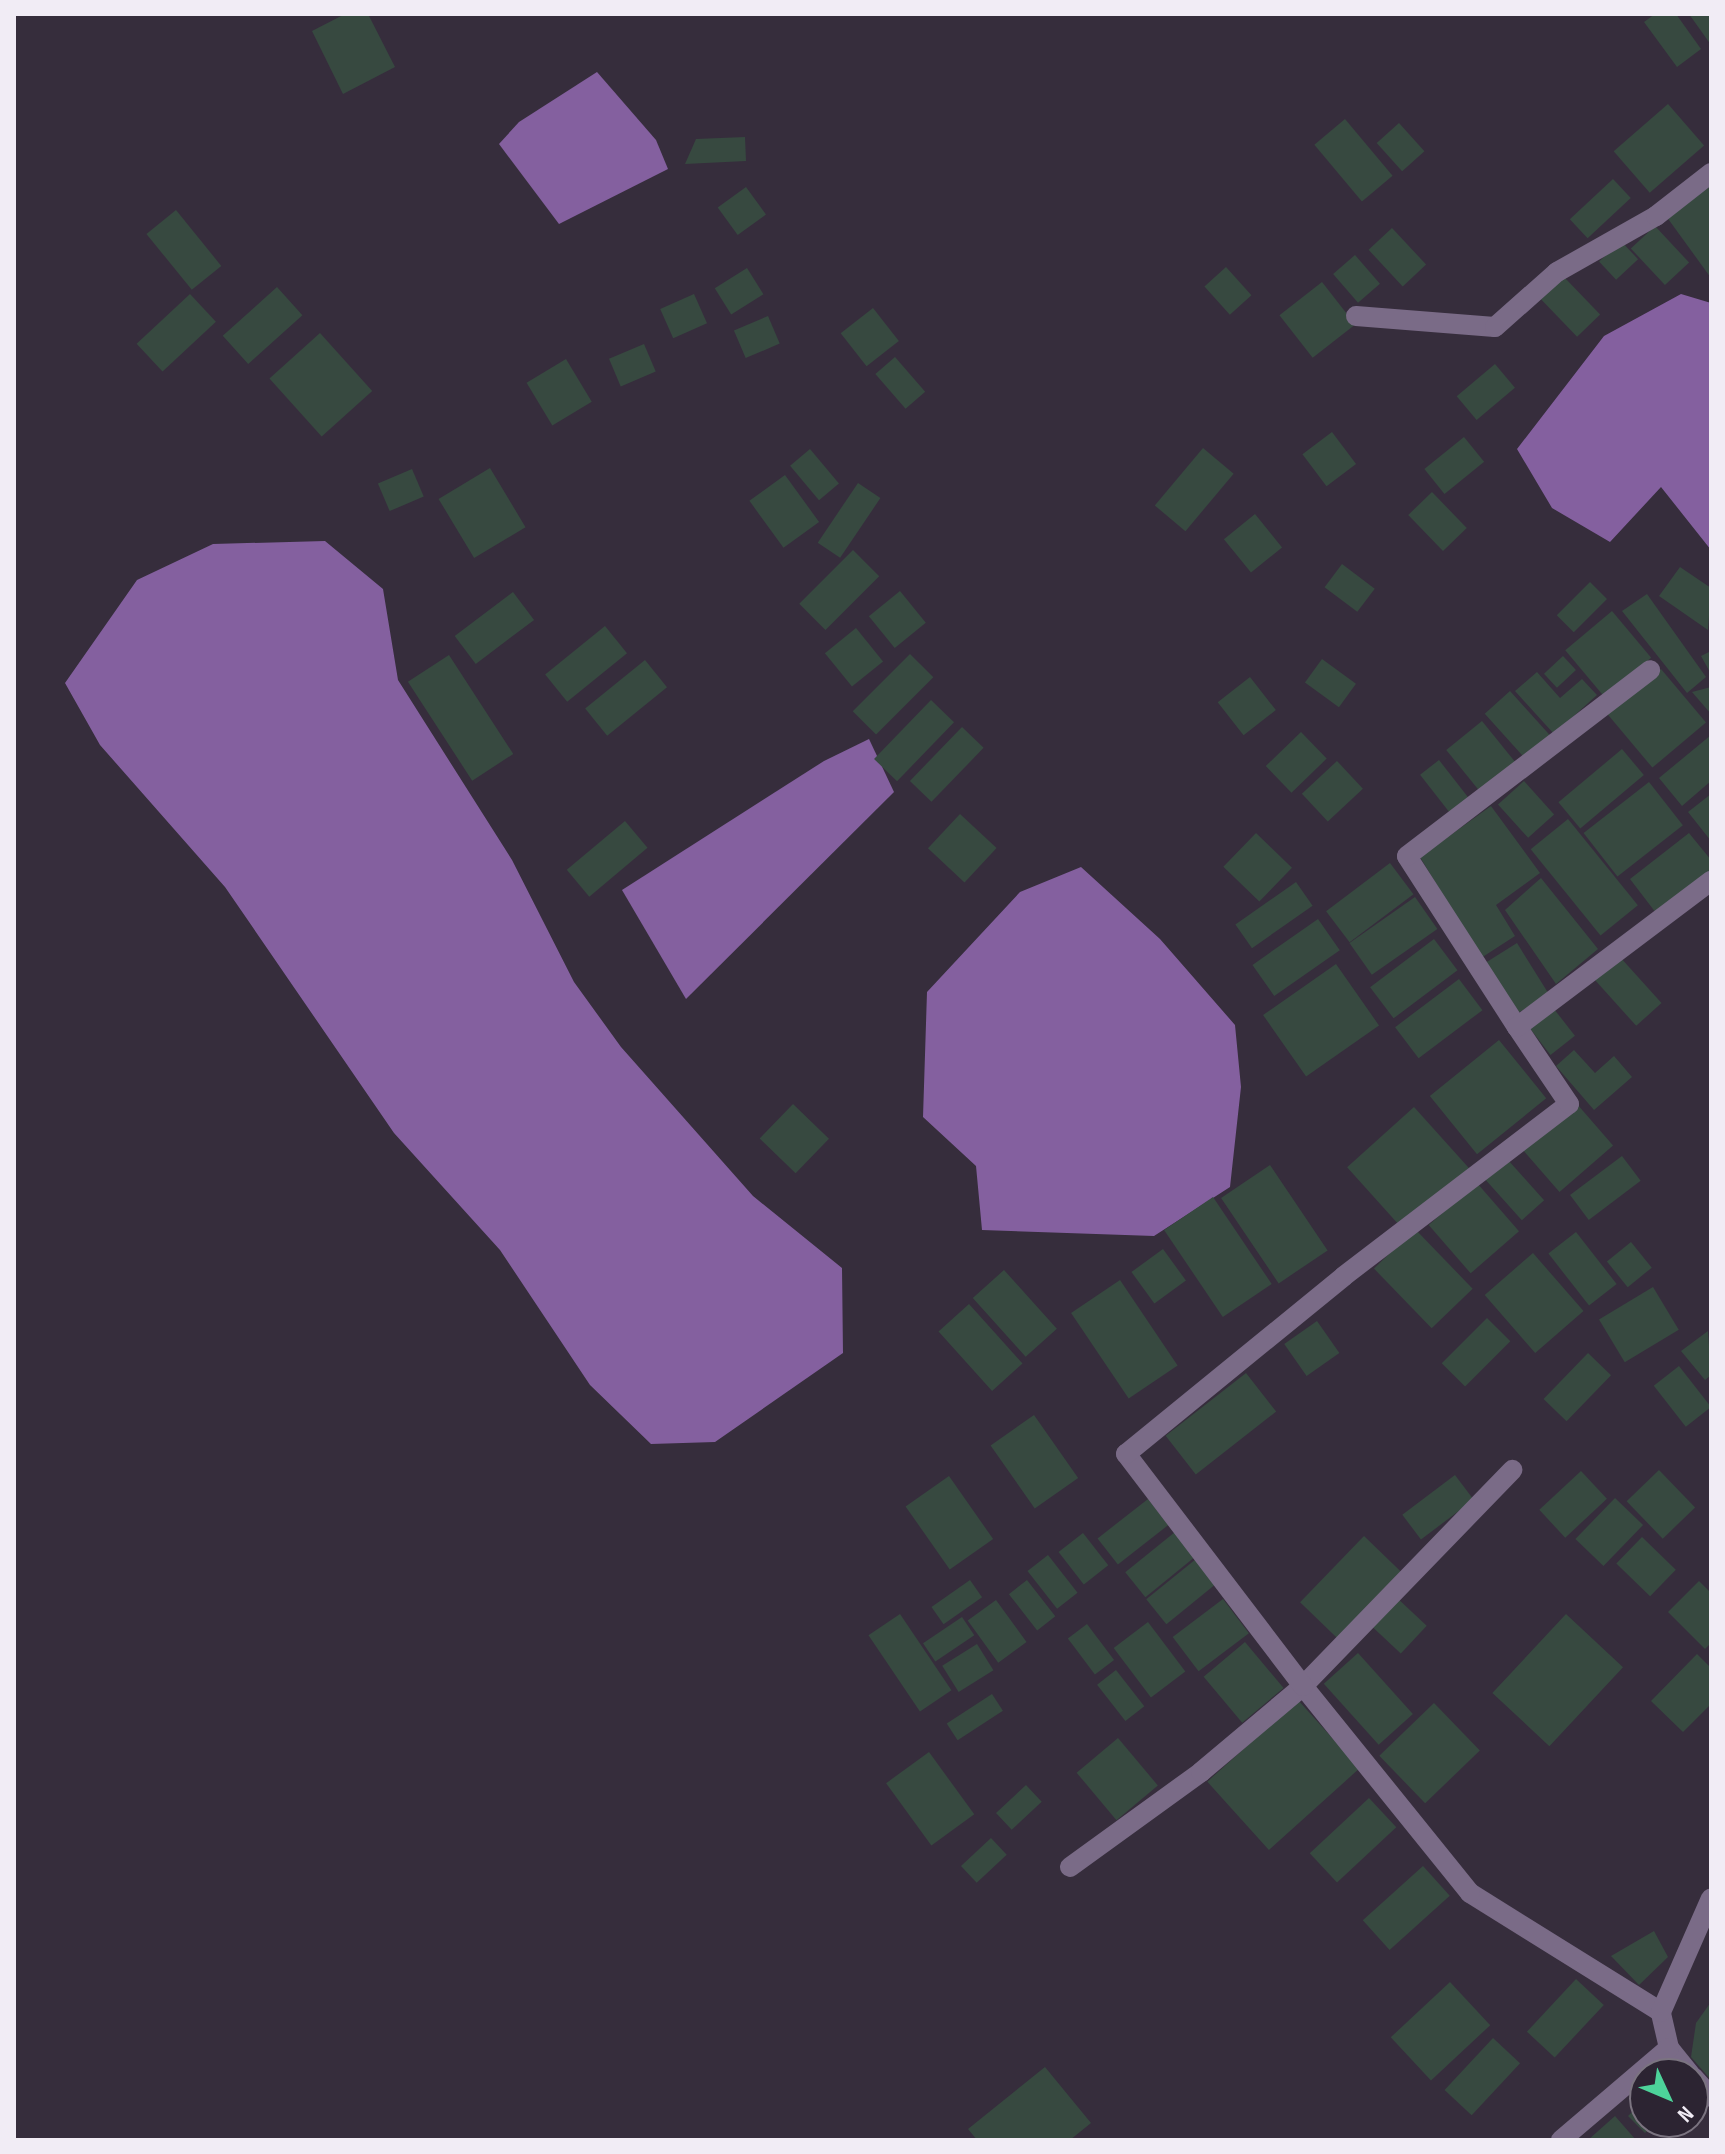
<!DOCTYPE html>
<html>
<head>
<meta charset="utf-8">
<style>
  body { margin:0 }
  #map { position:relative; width:1725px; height:2154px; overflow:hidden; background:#362d3c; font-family:"Sofia Sans Condensed",sans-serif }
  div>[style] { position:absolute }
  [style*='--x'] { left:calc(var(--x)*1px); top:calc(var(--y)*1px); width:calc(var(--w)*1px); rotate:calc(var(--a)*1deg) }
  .water>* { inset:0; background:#84609f }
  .building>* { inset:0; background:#374940; transform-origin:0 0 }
  .minor>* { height:20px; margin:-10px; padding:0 10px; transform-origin:10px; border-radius:10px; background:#7a6b87 }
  span { translate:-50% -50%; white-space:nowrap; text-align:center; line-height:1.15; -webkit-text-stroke:6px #2c2432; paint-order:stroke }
  .frame { position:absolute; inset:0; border:16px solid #f1ecf5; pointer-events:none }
  .north { position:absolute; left:1629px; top:2058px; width:80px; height:80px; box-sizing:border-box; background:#2c2432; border:2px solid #7b7480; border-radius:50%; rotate:134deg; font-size:22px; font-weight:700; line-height:32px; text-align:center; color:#f1ecf5 }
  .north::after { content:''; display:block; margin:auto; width:28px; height:36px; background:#4dd39a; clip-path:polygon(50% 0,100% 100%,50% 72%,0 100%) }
</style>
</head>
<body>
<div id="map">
  <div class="water">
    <i style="clip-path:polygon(597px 72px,656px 140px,668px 169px,559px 224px,499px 144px,519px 122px)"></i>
    <i style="clip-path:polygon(1681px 294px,1711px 303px,1711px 550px,1661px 487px,1610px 542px,1552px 508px,1517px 449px,1604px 336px)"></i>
    <i style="clip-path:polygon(325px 541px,383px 589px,398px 680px,512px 860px,574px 982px,621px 1047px,753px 1196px,842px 1268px,843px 1353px,715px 1442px,651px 1444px,590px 1385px,500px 1250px,394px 1133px,225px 887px,100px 745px,65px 683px,137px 580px,213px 544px)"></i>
    <i style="clip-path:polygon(869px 739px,894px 792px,686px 999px,622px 890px,824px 761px)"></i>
    <i style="clip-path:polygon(1081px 867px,1160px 939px,1235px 1025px,1241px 1087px,1230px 1187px,1154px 1236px,982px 1230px,976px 1166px,923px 1117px,927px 992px,1020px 892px)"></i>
  </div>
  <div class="building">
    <i style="clip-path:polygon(345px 14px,368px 14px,395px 67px,343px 94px,312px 31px)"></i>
    <i style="clip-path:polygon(1655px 14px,1676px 14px,1701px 49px,1677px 67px,1644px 22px)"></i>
    <i style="clip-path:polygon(1689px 14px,1711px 14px,1711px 45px)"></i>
    <i style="left:1668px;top:104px;width:55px;height:72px;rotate:49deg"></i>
    <i style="left:1345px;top:119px;width:74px;height:40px;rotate:50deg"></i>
    <i style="left:1399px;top:123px;width:38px;height:30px;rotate:48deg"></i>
    <i style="clip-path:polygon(745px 137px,746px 161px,685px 164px,696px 139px)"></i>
    <i style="left:1613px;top:179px;width:26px;height:59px;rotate:47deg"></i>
    <i style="clip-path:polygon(1711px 183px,1711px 278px,1666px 216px)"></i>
    <i style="left:746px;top:187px;width:34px;height:35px;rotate:54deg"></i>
    <i style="left:176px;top:210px;width:72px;height:38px;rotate:51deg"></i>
    <i style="left:1655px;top:226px;width:50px;height:33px;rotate:47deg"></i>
    <i style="left:1392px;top:228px;width:50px;height:32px;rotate:47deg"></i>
    <i style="left:1621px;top:241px;width:25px;height:30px;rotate:47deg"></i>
    <i style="left:1355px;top:255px;width:38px;height:29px;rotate:49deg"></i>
    <i style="left:1226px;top:267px;width:38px;height:29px;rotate:48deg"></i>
    <i style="left:747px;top:268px;width:31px;height:38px;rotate:58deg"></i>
    <i style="left:1564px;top:277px;width:52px;height:32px;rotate:46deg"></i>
    <i style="left:1322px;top:282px;width:54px;height:54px;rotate:52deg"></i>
    <i style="left:277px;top:287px;width:38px;height:73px;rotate:48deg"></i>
    <i style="left:190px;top:294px;width:38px;height:73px;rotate:47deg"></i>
    <i style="left:694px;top:294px;width:32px;height:37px;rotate:66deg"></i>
    <i style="left:873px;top:308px;width:42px;height:41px;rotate:52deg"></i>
    <i style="left:768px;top:316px;width:30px;height:37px;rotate:67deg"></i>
    <i style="left:320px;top:333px;width:78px;height:68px;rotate:48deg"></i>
    <i style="left:644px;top:344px;width:30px;height:38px;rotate:67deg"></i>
    <i style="left:895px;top:357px;width:46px;height:26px;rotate:49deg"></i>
    <i style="left:566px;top:359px;width:50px;height:46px;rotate:59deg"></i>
    <i style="left:1495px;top:364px;width:31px;height:50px;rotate:50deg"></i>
    <i style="left:1332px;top:432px;width:40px;height:37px;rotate:53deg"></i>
    <i style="left:1464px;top:437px;width:32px;height:51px;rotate:51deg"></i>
    <i style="left:1203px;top:448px;width:40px;height:75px;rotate:40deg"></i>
    <i style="left:810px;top:449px;width:45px;height:26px;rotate:50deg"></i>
    <i style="left:490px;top:468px;width:69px;height:60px;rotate:59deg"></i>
    <i style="left:412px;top:469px;width:30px;height:37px;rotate:67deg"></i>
    <i style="left:785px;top:475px;width:58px;height:44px;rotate:54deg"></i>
    <i style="left:858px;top:483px;width:27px;height:72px;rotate:34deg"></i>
    <i style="left:1432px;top:492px;width:50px;height:33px;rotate:46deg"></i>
    <i style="left:1255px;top:514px;width:43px;height:40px;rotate:51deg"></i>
    <i style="left:853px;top:550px;width:37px;height:76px;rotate:45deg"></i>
    <i style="left:1342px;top:564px;width:41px;height:29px;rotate:37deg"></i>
    <i style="clip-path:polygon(1680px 567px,1711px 588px,1708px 630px,1659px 596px)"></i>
    <i style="left:1590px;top:582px;width:24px;height:47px;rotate:45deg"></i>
    <i style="left:900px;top:591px;width:41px;height:40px;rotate:51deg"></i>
    <i style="left:513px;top:592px;width:35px;height:73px;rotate:53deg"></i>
    <i style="clip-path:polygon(1647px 594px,1706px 677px,1687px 693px,1622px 611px)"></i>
    <i style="left:1612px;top:611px;width:61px;height:61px;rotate:50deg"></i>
    <i style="left:605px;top:626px;width:35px;height:77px;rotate:51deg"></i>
    <i style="left:856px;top:628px;width:43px;height:40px;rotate:51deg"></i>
    <i style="clip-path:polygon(1711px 651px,1711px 674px,1701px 656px)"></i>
    <i style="left:910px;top:654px;width:33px;height:81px;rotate:45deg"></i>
    <i style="left:449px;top:655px;width:118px;height:49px;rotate:57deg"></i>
    <i style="left:1563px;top:656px;width:19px;height:26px;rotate:47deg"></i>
    <i style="left:1322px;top:659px;width:42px;height:29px;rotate:36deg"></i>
    <i style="left:645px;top:660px;width:35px;height:77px;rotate:51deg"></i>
    <i style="left:1661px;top:669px;width:70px;height:70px;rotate:50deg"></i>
    <i style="clip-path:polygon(1537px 672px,1560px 698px,1582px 679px,1597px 695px,1554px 734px,1515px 691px)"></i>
    <i style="left:1250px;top:677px;width:42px;height:41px;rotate:52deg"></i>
    <i style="clip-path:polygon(1711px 687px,1711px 714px,1692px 692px)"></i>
    <i style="left:1510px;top:691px;width:60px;height:34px;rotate:48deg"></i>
    <i style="left:931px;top:700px;width:32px;height:82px;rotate:44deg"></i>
    <i style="left:1482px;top:721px;width:54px;height:46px;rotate:51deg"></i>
    <i style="left:962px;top:727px;width:30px;height:75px;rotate:44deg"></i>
    <i style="left:1301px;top:732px;width:37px;height:49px;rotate:46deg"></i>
    <i style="clip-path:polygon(1711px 735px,1711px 781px,1682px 806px,1659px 778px)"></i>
    <i style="left:1622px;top:749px;width:34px;height:83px;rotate:50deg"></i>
    <i style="left:1439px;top:760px;width:52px;height:24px;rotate:52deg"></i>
    <i style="left:1337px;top:761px;width:38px;height:48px;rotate:47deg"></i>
    <i style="left:1524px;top:781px;width:45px;height:35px;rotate:48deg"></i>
    <i style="left:1649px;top:782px;width:55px;height:83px;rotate:52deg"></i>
    <i style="clip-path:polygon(1711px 794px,1711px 841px,1688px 812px)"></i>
    <i style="clip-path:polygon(1491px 806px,1540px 873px,1496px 905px,1515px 936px,1481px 958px,1420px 857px)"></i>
    <i style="left:960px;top:814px;width:50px;height:47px;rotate:43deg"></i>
    <i style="left:1568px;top:819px;width:111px;height:48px;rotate:51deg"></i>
    <i style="left:625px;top:821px;width:35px;height:76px;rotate:50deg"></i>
    <i style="left:1256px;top:833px;width:50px;height:47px;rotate:44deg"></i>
    <i style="clip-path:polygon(1689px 833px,1711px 860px,1711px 870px,1656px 913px,1630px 879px)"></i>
    <i style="left:1390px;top:863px;width:39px;height:80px;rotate:53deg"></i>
    <i style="clip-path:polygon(1541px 878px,1598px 949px,1556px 984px,1505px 910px)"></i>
    <i style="left:1296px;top:882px;width:29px;height:74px;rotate:55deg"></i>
    <i style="left:1415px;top:897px;width:39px;height:80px;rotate:55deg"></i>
    <i style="left:1318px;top:919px;width:38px;height:80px;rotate:55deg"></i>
    <i style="left:1434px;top:939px;width:39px;height:80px;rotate:53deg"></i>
    <i style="left:1517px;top:943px;width:60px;height:40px;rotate:58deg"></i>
    <i style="left:1620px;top:957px;width:62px;height:34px;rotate:48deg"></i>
    <i style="left:1336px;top:964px;width:75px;height:89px;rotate:55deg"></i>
    <i style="left:1459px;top:979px;width:39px;height:80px;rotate:53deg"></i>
    <i style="left:1554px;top:1009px;width:34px;height:31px;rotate:52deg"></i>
    <i style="left:1499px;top:1040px;width:75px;height:89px;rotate:51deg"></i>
    <i style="clip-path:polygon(1574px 1050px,1595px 1073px,1614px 1056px,1632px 1077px,1594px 1110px,1556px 1066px)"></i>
    <i style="left:793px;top:1104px;width:50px;height:48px;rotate:44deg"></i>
    <i style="left:1577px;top:1104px;width:55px;height:71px;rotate:49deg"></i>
    <i style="left:1414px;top:1107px;width:82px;height:90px;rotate:48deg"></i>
    <i style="left:1622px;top:1156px;width:31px;height:65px;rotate:53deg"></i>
    <i style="left:1508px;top:1160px;width:54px;height:30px;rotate:48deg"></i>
    <i style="left:1270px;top:1165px;width:103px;height:59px;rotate:56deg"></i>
    <i style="left:1477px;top:1183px;width:64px;height:64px;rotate:49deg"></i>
    <i style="left:1213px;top:1197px;width:105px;height:59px;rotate:56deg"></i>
    <i style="left:1415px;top:1229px;width:83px;height:57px;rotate:46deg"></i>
    <i style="left:1576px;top:1232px;width:66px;height:35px;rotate:52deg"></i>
    <i style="left:1631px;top:1242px;width:33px;height:31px;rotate:51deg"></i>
    <i style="left:1163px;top:1249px;width:39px;height:39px;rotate:54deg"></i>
    <i style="left:1533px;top:1253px;width:77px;height:64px;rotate:49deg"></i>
    <i style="left:1004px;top:1270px;width:79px;height:42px;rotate:48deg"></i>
    <i style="left:1120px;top:1280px;width:103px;height:59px;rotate:56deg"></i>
    <i style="left:1653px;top:1287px;width:50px;height:63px;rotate:59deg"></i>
    <i style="left:969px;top:1304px;width:80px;height:41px;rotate:48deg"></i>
    <i style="left:1487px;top:1318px;width:33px;height:64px;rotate:45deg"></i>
    <i style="left:1317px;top:1321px;width:39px;height:40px;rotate:55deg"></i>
    <i style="clip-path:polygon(1708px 1331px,1711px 1375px,1705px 1380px,1681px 1351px)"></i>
    <i style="left:1588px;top:1353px;width:32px;height:64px;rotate:44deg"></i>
    <i style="left:1679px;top:1366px;width:52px;height:32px;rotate:52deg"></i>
    <i style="left:1246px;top:1373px;width:49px;height:102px;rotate:52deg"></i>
    <i style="left:1034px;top:1415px;width:77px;height:53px;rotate:55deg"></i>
    <i style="left:1659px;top:1470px;width:52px;height:45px;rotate:46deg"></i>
    <i style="left:1581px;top:1471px;width:38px;height:57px;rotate:47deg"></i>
    <i style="left:1455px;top:1475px;width:31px;height:66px;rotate:53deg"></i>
    <i style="left:949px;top:1476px;width:77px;height:53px;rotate:55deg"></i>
    <i style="left:1615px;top:1498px;width:39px;height:57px;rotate:44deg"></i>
    <i style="left:1148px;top:1499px;width:33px;height:64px;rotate:52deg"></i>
    <i style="left:1175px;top:1532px;width:32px;height:64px;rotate:51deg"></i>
    <i style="left:1083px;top:1533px;width:41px;height:31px;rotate:52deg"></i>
    <i style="left:1364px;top:1536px;width:54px;height:92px;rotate:44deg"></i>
    <i style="left:1642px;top:1537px;width:47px;height:37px;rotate:44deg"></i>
    <i style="left:1048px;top:1555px;width:48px;height:26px;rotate:52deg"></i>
    <i style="left:1196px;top:1559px;width:32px;height:64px;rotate:51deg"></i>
    <i style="left:970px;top:1580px;width:21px;height:47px;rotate:55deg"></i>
    <i style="left:1027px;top:1580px;width:46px;height:23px;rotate:52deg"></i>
    <i style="clip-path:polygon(1699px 1581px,1711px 1593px,1711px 1643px,1705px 1649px,1668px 1612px)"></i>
    <i style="left:1396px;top:1597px;width:42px;height:38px;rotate:43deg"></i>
    <i style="left:1223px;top:1599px;width:43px;height:63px;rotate:53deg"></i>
    <i style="left:996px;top:1600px;width:52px;height:35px;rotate:54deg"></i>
    <i style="left:900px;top:1614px;width:92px;height:38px;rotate:56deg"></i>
    <i style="left:1566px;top:1614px;width:78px;height:108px;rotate:43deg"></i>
    <i style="left:962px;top:1617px;width:22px;height:47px;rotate:56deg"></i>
    <i style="left:1148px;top:1622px;width:62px;height:43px;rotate:53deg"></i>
    <i style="left:1087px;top:1624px;width:45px;height:24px;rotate:53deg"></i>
    <i style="left:1245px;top:1642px;width:60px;height:54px;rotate:50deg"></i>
    <i style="left:977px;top:1644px;width:31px;height:41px;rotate:58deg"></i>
    <i style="left:1358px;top:1653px;width:82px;height:46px;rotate:48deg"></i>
    <i style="clip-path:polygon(1697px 1654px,1711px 1668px,1711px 1704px,1683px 1732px,1651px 1701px)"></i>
    <i style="left:1116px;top:1670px;width:46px;height:24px;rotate:52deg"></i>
    <i style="left:992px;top:1694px;width:20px;height:54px;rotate:57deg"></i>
    <i style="left:1298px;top:1700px;width:92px;height:122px;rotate:48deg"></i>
    <i style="left:1434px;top:1703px;width:66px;height:76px;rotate:46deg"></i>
    <i style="left:1118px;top:1738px;width:62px;height:54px;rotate:50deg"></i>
    <i style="left:929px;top:1752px;width:77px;height:53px;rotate:54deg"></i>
    <i style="left:1026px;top:1785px;width:23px;height:41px;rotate:47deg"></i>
    <i style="left:1369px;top:1798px;width:40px;height:81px;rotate:47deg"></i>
    <i style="left:991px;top:1838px;width:23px;height:41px;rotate:47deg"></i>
    <i style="left:1423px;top:1866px;width:40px;height:81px;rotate:48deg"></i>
    <i style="clip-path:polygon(1654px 1931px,1668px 1957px,1639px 1985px,1611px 1956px)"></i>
    <i style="left:1576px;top:1979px;width:38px;height:72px;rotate:43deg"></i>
    <i style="left:1450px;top:1982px;width:59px;height:81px;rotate:47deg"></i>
    <i style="clip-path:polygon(1711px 2002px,1711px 2080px,1691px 2057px,1696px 2023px)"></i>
    <i style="left:1493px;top:2038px;width:37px;height:71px;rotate:43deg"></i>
    <i style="clip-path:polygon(1045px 2067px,1091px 2123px,1070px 2140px,977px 2140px,968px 2129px)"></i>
    <i style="clip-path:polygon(1645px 2100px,1645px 2122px,1656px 2122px,1645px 2133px,1628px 2116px)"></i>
    <i style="clip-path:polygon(1615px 2116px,1636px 2140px,1588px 2140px)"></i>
  </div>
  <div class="minor">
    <i style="--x:1356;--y:316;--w:139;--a:4.5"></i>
    <i style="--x:1495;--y:327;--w:83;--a:-41.6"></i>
    <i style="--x:1557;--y:272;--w:114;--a:-29.5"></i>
    <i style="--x:1656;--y:216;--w:70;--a:-38"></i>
    <i style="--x:1517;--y:1027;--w:203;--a:-122.8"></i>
    <i style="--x:1407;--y:856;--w:306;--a:-37.4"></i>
    <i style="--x:1070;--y:1867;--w:162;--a:-35.9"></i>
    <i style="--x:1201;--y:1772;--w:133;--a:-40.1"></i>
    <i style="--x:1303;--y:1686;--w:301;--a:-45.9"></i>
    <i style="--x:1661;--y:2012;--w:225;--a:-148.1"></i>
    <i style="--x:1470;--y:1893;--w:266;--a:-128.9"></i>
    <i style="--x:1303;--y:1686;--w:292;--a:-127.3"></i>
    <i style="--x:1126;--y:1454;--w:281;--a:-39.2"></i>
    <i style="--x:1344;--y:1276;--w:283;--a:-37.4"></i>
    <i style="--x:1569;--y:1104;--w:93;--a:-124"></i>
    <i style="--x:1517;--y:1027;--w:243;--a:-37"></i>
    <i style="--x:1690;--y:2074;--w:33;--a:-129"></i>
    <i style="--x:1669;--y:2048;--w:37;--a:-103"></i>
    <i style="--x:1661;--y:2012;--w:124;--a:-66.3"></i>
    <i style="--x:1693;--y:2077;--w:27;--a:48"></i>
    <i style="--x:1561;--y:2140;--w:142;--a:-40.4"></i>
  </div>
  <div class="frame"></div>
  <div class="north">N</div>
</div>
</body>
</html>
